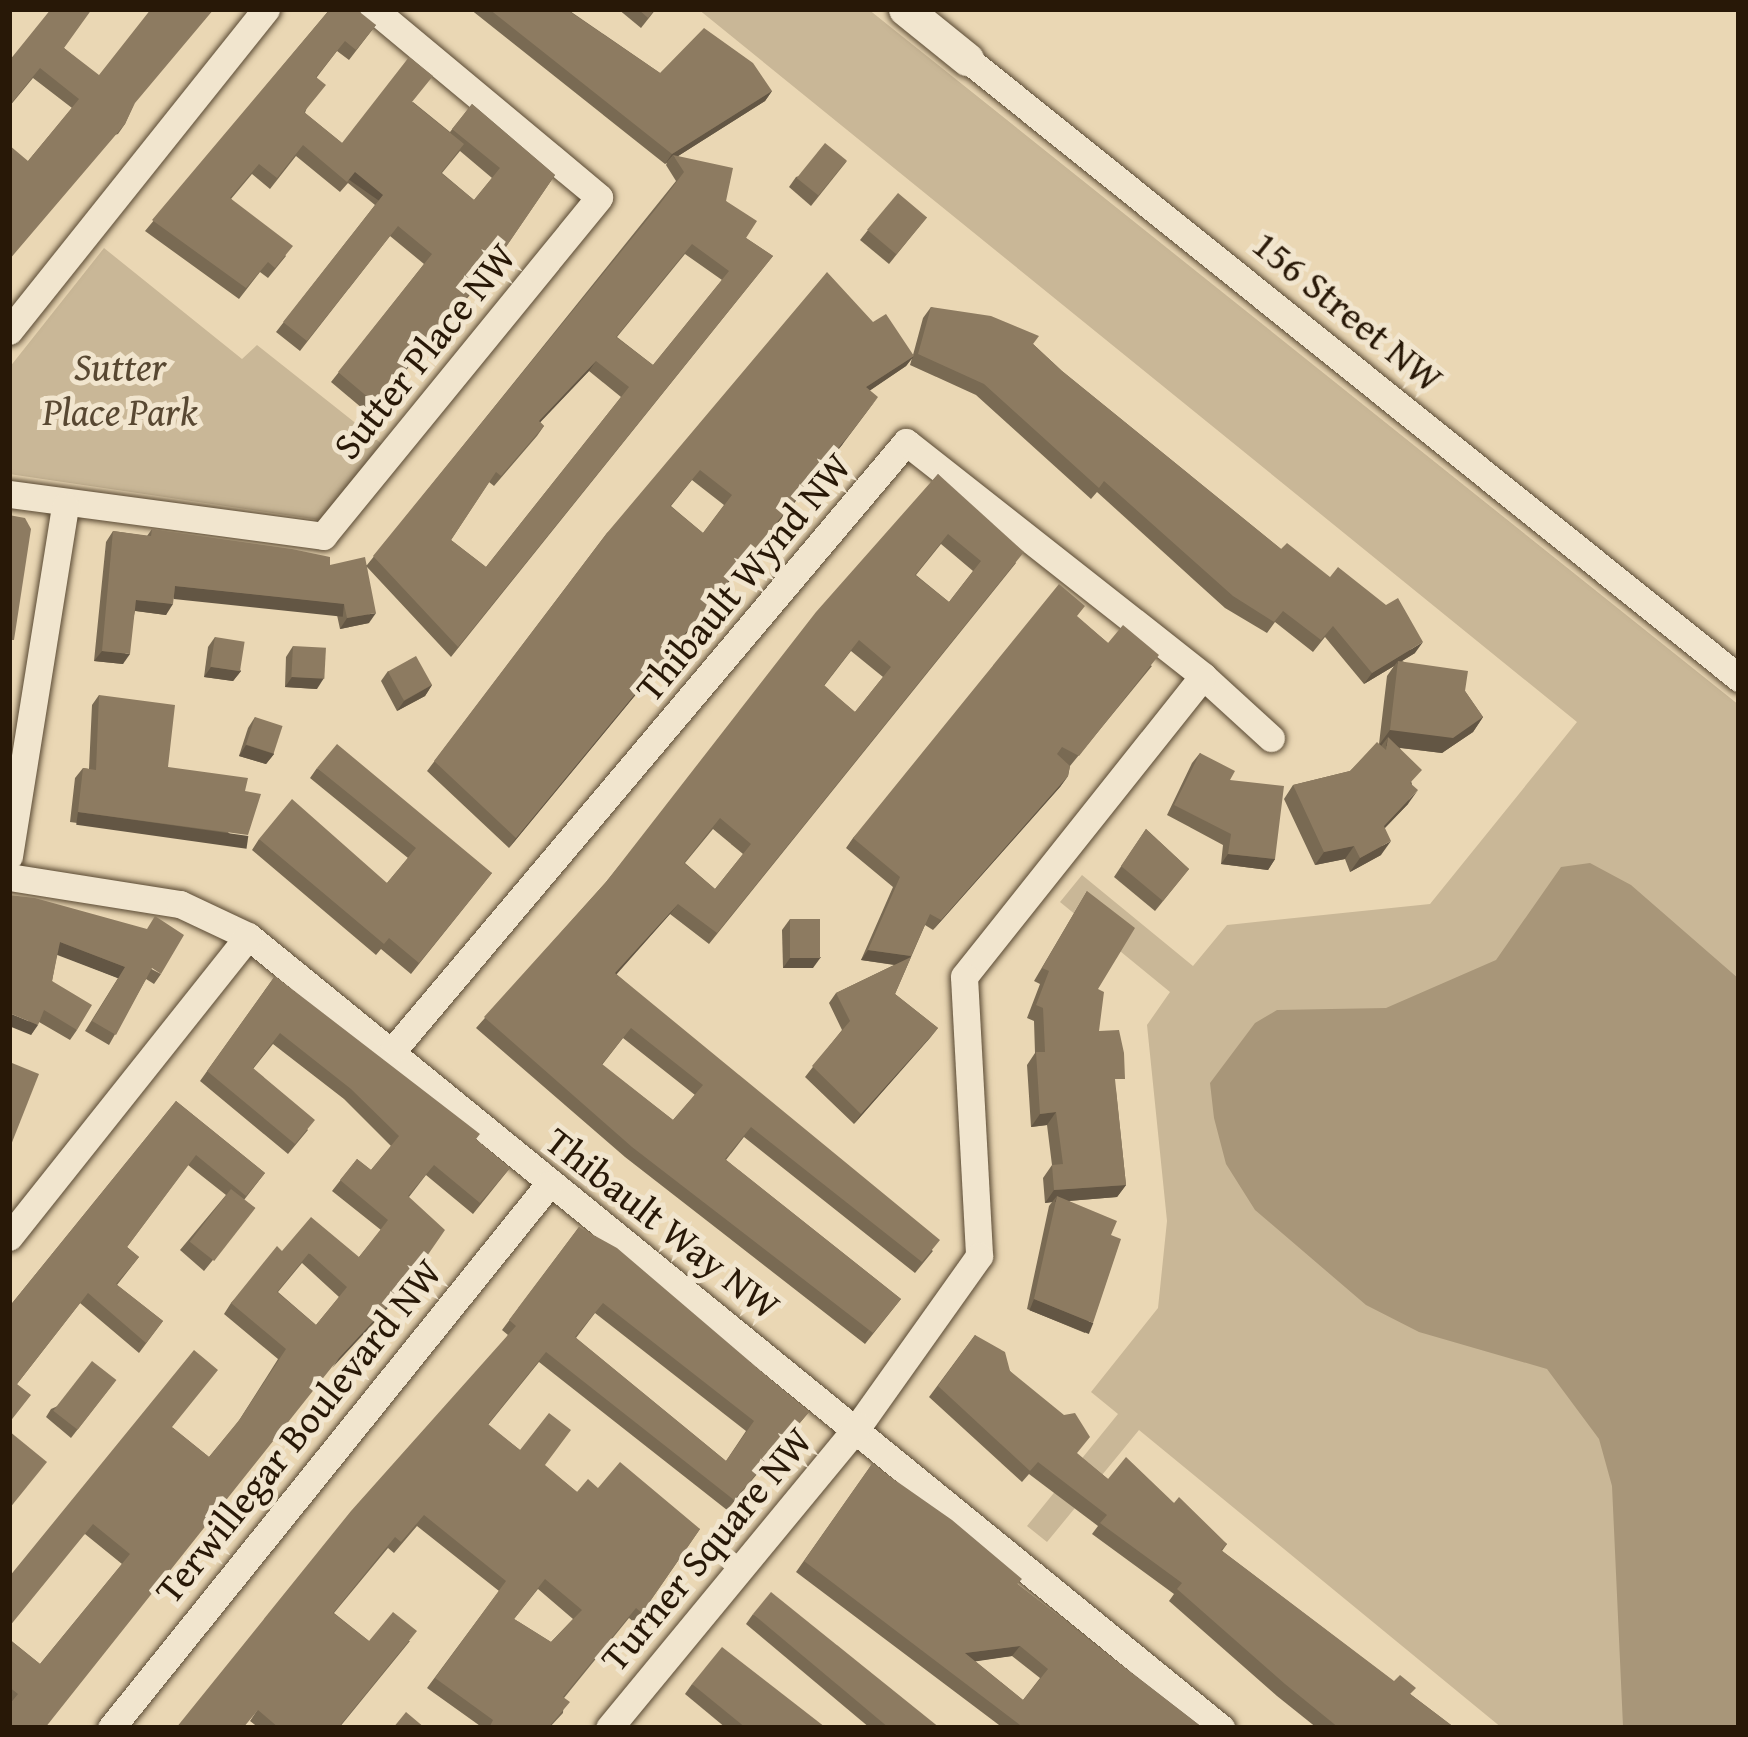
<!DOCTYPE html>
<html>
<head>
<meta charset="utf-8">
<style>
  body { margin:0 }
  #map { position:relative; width:1748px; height:1737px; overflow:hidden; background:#ead7b4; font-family:"Gentium Book Plus",serif }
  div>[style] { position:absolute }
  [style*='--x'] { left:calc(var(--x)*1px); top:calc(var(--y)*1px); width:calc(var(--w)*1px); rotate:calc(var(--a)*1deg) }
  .green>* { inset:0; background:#c9b797 }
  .water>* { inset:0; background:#a89679 }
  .roads { filter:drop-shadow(0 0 3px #584832) drop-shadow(0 0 3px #584832) }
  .minor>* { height:27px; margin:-13.5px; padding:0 13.5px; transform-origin:13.5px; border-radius:13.5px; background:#f1e5ce }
  .tertiary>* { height:33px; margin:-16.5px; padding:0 16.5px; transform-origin:16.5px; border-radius:16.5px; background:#f1e5ce }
  .wall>* { inset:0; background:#796a53 }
  .shaded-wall>* { inset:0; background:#635644; transform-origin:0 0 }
  .building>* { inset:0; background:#8d7b61; transform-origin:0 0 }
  span { translate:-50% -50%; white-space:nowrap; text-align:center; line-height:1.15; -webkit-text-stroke:10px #f1e5ce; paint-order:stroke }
  .street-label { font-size:39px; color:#281807 }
  .park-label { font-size:39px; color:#584832; font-style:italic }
  .frame { position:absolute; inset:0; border:12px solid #281807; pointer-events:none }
</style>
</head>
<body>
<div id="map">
  <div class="green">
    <i style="clip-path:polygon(698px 9px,868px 9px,1739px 705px,1739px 1728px,1502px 1728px,1139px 1430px,1047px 1542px,1027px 1526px,1118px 1414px,1091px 1392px,1158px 1308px,1167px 1221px,1147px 1025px,1170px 992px,1060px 902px,1082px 875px,1193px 966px,1227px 925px,1430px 904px,1577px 722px)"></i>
    <i style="clip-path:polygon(104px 248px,242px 359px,257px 345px,382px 444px,320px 520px,9px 474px,9px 368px)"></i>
  </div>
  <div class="water">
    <i style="clip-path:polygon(1590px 863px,1631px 885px,1739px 979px,1739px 1728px,1623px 1726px,1612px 1486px,1599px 1439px,1547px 1369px,1419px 1332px,1366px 1305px,1255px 1210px,1226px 1164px,1214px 1118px,1210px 1083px,1255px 1023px,1277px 1010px,1386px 1008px,1496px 960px,1561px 867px)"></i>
  </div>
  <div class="roads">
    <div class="minor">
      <i style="--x:967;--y:59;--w:990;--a:38.72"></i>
      <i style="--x:9;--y:331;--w:412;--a:-51.4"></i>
      <i style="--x:9;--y:494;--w:317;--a:7.6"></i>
      <i style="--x:323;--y:536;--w:437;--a:-50.8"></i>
      <i style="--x:599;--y:197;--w:294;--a:-140.2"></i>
      <i style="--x:1203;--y:676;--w:92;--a:42.4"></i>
      <i style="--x:9;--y:856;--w:354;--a:-80.9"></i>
      <i style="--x:9;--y:877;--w:173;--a:9"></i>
      <i style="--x:180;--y:904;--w:75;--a:25.2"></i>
      <i style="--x:248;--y:936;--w:1255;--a:39.14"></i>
      <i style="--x:394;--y:1049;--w:794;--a:-49.85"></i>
      <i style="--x:906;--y:442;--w:378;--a:38.2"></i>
      <i style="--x:1203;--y:676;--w:384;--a:128.5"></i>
      <i style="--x:964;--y:977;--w:279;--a:86.9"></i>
      <i style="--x:979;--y:1256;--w:209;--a:125.4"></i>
      <i style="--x:858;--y:1426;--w:391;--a:129.5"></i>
      <i style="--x:9;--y:1237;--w:384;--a:-51.5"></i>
      <i style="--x:111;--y:1728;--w:697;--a:-51.17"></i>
    </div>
    <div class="tertiary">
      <i style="--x:905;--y:9;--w:80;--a:38.9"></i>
    </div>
  </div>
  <div class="wall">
    <i style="clip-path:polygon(evenodd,330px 9px,376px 25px,349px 60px,337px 51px,317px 77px,305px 113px,342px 143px,413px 102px,450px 132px,472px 104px,555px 175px,486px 276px,369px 414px,331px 382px,424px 264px,390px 236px,300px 351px,276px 332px,375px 205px,348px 183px,340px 192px,296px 156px,270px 189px,252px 174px,231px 199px,286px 256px,268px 278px,260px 272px,239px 299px,145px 231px,330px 9px,460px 151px,492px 178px,474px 200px,442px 173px,460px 151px)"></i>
    <i style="clip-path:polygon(evenodd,470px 9px,567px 9px,660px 73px,772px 91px,765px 101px,678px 156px,726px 201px,746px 238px,773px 256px,451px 657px,367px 567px,369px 623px,340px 629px,337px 615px,174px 597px,166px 615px,135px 611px,123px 664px,94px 661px,106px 542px,113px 531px,147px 536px,152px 529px,330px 565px,367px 565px,676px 181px,666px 165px,667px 163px,665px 164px,470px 9px,685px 254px,722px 280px,653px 365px,617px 337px,685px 254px,470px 9px,589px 371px,621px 397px,486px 567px,451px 540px,489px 482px,494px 486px,537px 436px,544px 426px,540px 422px,589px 371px)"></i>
    <i style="clip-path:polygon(618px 9px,656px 9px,641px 28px)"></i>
    <i style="clip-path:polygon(64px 48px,133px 106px,125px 124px,118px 134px,28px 161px,72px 108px,33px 78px,9px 107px,9px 61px)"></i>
    <i style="clip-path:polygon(847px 161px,811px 206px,789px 187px,796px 177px)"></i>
    <i style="clip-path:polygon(927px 217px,889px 264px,860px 240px,868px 230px)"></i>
    <i style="clip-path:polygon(evenodd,931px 307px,1033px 344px,1062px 371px,1281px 549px,1415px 653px,1402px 661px,1465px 691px,1483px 717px,1473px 732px,1442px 753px,1400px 748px,1412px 784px,1408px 804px,1385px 828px,1381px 855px,1350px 872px,1345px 859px,1315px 865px,1284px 799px,1293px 785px,1350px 771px,1379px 744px,1387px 676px,1394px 666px,1364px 684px,1325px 637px,1313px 652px,1275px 622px,1267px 633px,1225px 608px,1097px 492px,1091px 499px,976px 395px,910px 365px,912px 358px,906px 366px,870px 390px,842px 445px,509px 848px,427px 771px,607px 533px,873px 322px,913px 355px,923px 318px,931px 307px,692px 480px,724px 505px,703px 533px,671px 506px,692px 480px)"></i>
    <i style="clip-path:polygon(evenodd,938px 474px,1016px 563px,709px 944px,670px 914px,616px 974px,933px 1251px,915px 1273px,744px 1137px,726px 1160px,901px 1299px,865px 1344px,625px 1157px,476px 1028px,606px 882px,938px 474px,941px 544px,973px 571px,949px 602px,916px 575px,941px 544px,938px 474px,851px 651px,883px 677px,855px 712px,824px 686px,851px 651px,938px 474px,713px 829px,743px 854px,715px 889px,685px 863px,713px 829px,938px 474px,623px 1038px,695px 1095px,673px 1120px,602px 1065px,623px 1038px)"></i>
    <i style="clip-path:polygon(1077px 617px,1108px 643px,1152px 666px,1070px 766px,1068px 776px,1060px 787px,933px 930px,925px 925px,895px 994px,938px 1028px,854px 1124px,805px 1077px,842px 1030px,829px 1003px,836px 993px,894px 965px,861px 960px,893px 887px,846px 848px,853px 838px)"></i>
    <i style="clip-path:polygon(215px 637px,241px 671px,233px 681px,204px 677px,208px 647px)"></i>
    <i style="clip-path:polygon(293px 646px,317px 689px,285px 687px,286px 657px)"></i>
    <i style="clip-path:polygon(388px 671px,432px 685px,425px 696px,397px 711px,381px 681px)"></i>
    <i style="clip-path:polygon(99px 695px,168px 767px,240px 845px,70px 822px,75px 778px,83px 768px,89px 769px,92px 705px)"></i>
    <i style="clip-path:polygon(255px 717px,274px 754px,266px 764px,239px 756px,248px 728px)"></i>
    <i style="clip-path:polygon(1200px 753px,1230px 780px,1275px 859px,1268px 870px,1221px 864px,1223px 845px,1167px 815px,1192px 763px)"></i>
    <i style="clip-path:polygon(317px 768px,492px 873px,411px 974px,381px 949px,376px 955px,252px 850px,259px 839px,387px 883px,408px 858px,310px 778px)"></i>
    <i style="clip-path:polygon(1146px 829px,1189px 869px,1155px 911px,1114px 877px)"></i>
    <i style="clip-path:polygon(1087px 891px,1098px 989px,1099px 1031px,1116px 1091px,1126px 1185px,1117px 1197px,1069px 1201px,1111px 1235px,1085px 1333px,1027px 1309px,1049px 1206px,1052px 1202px,1045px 1203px,1043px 1178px,1052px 1165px,1047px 1125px,1031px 1127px,1027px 1065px,1035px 1053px,1034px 1021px,1027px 1018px,1040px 984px,1034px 981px)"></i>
    <i style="clip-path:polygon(9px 895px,161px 974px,154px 984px,146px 979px,109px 1045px,85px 1031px,118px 978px,57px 954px,52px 981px,77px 1030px,70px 1040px,39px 1022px,31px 1035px)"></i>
    <i style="clip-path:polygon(790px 919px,813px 968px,783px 968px,782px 930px)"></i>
    <i style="clip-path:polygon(evenodd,275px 976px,510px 1168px,473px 1214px,426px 1175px,409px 1197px,399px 1296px,10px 1704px,9px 1639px,40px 1664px,122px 1564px,85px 1534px,9px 1577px,173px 1428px,209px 1457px,238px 1422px,278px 1359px,224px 1314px,231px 1303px,282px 1251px,359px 1257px,381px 1230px,332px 1191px,357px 1159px,371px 1170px,391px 1146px,344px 1099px,273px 1044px,253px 1069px,308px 1130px,288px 1154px,200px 1081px,275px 976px,302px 1263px,339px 1297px,316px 1325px,278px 1292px,302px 1263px)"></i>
    <i style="clip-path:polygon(176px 1101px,265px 1173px,244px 1200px,255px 1208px,204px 1271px,180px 1250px,226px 1195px,188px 1165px,127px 1247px,139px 1257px,117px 1285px,163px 1321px,139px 1353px,80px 1303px,17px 1384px,9px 1424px,9px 1307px)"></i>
    <i style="clip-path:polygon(evenodd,579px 1227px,809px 1412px,727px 1510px,539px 1362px,488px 1425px,520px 1450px,545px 1466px,577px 1492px,598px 1488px,700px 1529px,635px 1623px,629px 1618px,564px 1698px,563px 1713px,549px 1728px,483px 1728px,427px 1688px,499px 1591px,417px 1526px,394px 1553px,388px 1548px,334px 1613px,369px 1641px,410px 1641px,339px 1728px,259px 1728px,250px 1721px,508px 1335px,502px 1330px,579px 1227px,595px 1313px,746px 1431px,726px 1461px,576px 1338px,595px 1313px,579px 1227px,538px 1589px,573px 1619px,551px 1642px,514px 1619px,538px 1589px)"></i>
    <i style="clip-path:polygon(975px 1335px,1010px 1371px,1077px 1454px,1108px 1479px,1174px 1503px,1227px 1544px,1222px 1551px,1455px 1728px,1317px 1728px,1277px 1696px,1169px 1601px,1174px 1594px,1092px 1534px,1098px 1526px,1029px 1474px,1022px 1482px,929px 1397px)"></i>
    <i style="clip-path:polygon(116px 1380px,71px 1438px,46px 1417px,51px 1409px)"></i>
    <i style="clip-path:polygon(evenodd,872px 1464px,1017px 1584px,1203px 1728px,1003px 1728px,796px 1572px,872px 1464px,1012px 1656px,1040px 1678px,1023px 1700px,975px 1661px,1012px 1656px)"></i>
    <i style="clip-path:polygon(753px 1614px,940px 1728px,870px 1728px,746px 1624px)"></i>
    <i style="clip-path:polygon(692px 1684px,826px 1728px,726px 1728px,685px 1694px)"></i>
  </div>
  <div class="shaded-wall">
    <i style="clip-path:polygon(772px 91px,765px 101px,675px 158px,673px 155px,665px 164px,672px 154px)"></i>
    <i style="left:493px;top:266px;width:12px;height:181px;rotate:125deg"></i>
    <i style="clip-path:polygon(914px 356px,906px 366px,859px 398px,866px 387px)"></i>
    <i style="clip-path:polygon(596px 361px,589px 371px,532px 431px,539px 421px)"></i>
    <i style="clip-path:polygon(878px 397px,842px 445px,509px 848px,516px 838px)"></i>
    <i style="left:175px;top:586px;width:170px;height:13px;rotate:6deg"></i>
    <i style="clip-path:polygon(136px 600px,173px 604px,166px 615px,129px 610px)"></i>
    <i style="clip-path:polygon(376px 613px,369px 623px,340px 629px,347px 618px)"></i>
    <i style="clip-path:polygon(1423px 642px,1415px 653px,1397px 664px,1398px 661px,1394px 666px,1364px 684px,1372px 673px)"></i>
    <i style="clip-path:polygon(102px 651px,130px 654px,123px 664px,94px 661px)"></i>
    <i style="clip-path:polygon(211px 667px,241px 671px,233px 681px,204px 677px)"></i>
    <i style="clip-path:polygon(292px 677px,324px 678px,317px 689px,285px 687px)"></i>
    <i style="clip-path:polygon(432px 685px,425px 696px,397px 711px,404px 701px)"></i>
    <i style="clip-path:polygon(1483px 717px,1473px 732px,1442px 753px,1386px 746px,1388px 737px,1381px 746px,1379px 745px,1390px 730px)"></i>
    <i style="clip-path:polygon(246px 745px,274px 754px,266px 764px,239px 756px)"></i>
    <i style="clip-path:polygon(1068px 776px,1060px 787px,933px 930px,941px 920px)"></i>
    <i style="clip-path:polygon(1418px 790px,1408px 804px,1374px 839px,1384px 826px)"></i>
    <i style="left:78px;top:812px;width:172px;height:13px;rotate:8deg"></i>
    <i style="clip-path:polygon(1391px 841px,1381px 855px,1350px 872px,1360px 858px)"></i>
    <i style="clip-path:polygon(1354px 846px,1345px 859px,1315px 865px,1324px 852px)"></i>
    <i style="clip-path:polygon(1228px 854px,1275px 859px,1268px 870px,1221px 864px)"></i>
    <i style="clip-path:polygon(678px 904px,670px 914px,608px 984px,615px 973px)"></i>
    <i style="left:60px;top:942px;width:70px;height:13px;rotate:21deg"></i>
    <i style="clip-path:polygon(868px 950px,911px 956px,904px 966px,861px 960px)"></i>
    <i style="clip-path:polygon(821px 957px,813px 968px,783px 968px,790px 958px)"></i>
    <i style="clip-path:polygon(9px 1013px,38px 1025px,31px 1035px,9px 1026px)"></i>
    <i style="clip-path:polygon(938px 1028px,930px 1038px,854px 1124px,861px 1114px)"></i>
    <i style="clip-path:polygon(1056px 1112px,1047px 1125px,1031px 1127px,1040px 1114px)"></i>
    <i style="clip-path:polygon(1126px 1185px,1117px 1197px,1055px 1202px,1057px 1196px,1052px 1202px,1045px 1203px,1054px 1190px)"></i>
    <i style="clip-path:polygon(407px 1285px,399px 1296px,332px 1368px,339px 1358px)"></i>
    <i style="left:1034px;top:1299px;width:64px;height:12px;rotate:22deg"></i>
    <i style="clip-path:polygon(1020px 1646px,1012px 1656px,958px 1664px,965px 1653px)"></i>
  </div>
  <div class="building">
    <i style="clip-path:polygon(51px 9px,92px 9px,64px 48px,99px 75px,151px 9px,214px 9px,135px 103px,125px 124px,9px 260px,9px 145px,28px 161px,79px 99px,40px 68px,9px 106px,9px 61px)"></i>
    <i style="clip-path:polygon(330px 9px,356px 9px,376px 25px,356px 50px,345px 41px,316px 77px,326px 85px,304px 112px,342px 143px,409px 57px,433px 76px,412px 102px,464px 144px,441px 173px,474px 200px,500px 168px,452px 129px,472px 104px,555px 175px,493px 266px,376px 404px,338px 372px,432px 254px,398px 226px,307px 341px,283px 322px,383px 195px,355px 172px,347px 182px,303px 145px,277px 178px,259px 164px,230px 198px,293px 246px,275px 268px,268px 262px,246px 288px,152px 220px)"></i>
    <i style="clip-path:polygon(489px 9px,566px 9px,660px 73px,704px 28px,753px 63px,772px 91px,672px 154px)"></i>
    <i style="clip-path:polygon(638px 9px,655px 9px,648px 18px)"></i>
    <i style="left:825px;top:143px;width:28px;height:45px;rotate:39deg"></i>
    <i style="clip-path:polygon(evenodd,673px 155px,733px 168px,726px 201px,757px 221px,746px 238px,773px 256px,458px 647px,373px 556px,659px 205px,684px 172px,673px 155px,692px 244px,729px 271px,653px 365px,616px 337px,692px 244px,673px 155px,596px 361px,629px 387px,486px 567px,451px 540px,496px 472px,501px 476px,544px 426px,539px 421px,596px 361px)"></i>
    <i style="left:898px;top:193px;width:38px;height:48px;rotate:40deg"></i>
    <i style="clip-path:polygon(evenodd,827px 272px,873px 322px,886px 314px,914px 356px,866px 387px,878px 397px,850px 434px,516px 838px,434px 761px,607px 533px,827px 272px,700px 470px,732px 495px,703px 533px,670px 506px,700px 470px)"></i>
    <i style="clip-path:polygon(931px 307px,991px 316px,1039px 336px,1033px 344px,1062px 371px,1281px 549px,1287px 543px,1330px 577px,1338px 567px,1386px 605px,1398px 598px,1423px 642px,1372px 673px,1333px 626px,1321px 640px,1283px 611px,1274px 622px,1233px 596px,1104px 481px,1099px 488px,984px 384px,918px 354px)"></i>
    <i style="clip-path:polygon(evenodd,938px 474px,1024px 552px,717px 933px,678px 904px,615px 973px,940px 1240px,922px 1262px,751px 1127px,725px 1159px,901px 1299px,873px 1333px,632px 1147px,484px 1017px,606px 882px,816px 612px,938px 474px,948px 534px,981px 561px,949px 602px,915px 575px,948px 534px,938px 474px,859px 640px,891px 667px,855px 712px,824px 685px,859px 640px,938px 474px,720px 818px,751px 844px,715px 889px,684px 863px,720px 818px,938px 474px,631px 1028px,703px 1085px,673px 1120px,602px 1064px,631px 1028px)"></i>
    <i style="clip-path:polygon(9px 515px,25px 518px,31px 529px,14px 640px,9px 640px)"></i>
    <i style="clip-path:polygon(152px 529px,292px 549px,330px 557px,330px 565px,365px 557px,376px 613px,347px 618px,344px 604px,175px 586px,173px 604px,136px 600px,130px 654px,102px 651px,113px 531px,151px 536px)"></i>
    <i style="clip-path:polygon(1059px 584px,1085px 606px,1077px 616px,1108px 643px,1123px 625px,1159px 655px,1079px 756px,1062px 747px,1057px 754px,1070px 766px,1068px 776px,941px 920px,930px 914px,911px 956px,868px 950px,900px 877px,853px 838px)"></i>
    <i style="left:215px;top:637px;width:30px;height:30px;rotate:9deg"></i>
    <i style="left:293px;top:646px;width:33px;height:31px;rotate:3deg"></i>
    <i style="left:416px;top:656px;width:33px;height:32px;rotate:61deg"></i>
    <i style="clip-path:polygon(1398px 661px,1468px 671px,1465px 691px,1483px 717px,1453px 738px,1390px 730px)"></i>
    <i style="clip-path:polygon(99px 695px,175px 705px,168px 767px,248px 778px,245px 791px,261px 794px,248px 835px,78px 812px,83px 768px,96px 770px)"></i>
    <i style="left:255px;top:717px;width:29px;height:29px;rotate:18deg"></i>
    <i style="clip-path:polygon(1388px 737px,1422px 770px,1410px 783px,1418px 790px,1384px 826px,1391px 841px,1360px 858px,1354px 846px,1324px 852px,1293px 785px,1350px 771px,1377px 742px,1386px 750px)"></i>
    <i style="clip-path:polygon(337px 744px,492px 873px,419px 963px,389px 938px,384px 944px,259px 839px,292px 799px,387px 883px,416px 848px,317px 768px)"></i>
    <i style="clip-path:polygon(1200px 753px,1235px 771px,1230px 780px,1284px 786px,1275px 859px,1228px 854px,1231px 834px,1174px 805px)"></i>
    <i style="clip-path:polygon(1146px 829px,1189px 869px,1163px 901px,1121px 866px)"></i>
    <i style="clip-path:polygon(1087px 891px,1135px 928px,1098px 989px,1104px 992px,1099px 1031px,1119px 1030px,1124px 1053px,1125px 1079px,1115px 1079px,1126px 1185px,1054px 1190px,1052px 1165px,1063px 1164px,1056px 1112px,1040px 1114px,1036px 1052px,1045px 1052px,1043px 1008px,1036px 1005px,1049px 971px,1042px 968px)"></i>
    <i style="clip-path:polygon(9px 895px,35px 898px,147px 929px,155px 916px,184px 935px,161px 974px,152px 968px,116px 1035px,92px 1021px,125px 967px,60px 942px,52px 981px,92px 1005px,77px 1030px,44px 1010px,38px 1025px,9px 1013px)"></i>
    <i style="left:790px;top:919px;width:30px;height:39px"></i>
    <i style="clip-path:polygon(911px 957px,895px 994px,938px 1028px,861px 1114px,812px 1066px,850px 1021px,836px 993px)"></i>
    <i style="clip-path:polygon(evenodd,275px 976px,480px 1134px,476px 1139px,510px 1168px,480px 1203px,434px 1165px,408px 1196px,445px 1230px,407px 1285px,339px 1358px,45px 1728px,9px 1728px,9px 1705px,18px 1694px,9px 1687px,9px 1639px,40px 1664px,130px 1554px,93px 1524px,9px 1627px,9px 1577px,194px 1350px,218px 1370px,172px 1427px,209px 1457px,240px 1419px,286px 1349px,231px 1303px,277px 1246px,282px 1251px,311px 1217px,359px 1257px,388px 1220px,340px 1180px,357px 1159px,371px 1170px,399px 1136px,351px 1089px,280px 1033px,253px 1068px,315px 1120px,295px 1144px,207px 1071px,275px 976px,309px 1253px,347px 1287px,316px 1325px,277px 1292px,309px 1253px)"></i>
    <i style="clip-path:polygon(12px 1063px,39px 1074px,9px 1150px,9px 1071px)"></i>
    <i style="clip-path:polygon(176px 1101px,265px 1173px,246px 1196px,196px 1155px,127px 1247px,139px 1257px,116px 1284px,163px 1321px,146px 1343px,88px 1293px,17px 1384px,31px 1395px,9px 1423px,9px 1307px)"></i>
    <i style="left:231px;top:1189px;width:31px;height:67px;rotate:38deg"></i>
    <i style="clip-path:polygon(1057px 1196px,1117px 1221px,1111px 1235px,1121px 1239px,1093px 1323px,1034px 1299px)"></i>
    <i style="clip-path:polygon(evenodd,579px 1227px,617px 1248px,809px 1412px,734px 1500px,546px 1352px,488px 1424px,520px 1450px,549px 1413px,571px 1430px,545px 1465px,577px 1492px,588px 1479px,598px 1488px,620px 1462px,700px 1529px,642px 1613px,636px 1608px,563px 1697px,570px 1702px,548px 1728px,489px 1728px,493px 1720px,435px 1678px,506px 1581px,424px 1515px,401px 1542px,395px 1537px,333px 1613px,369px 1641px,393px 1612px,417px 1631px,338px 1728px,279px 1728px,258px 1710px,243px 1728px,176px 1728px,351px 1511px,516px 1326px,509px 1320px,579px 1227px,603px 1303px,754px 1421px,726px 1461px,575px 1337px,603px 1303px,579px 1227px,545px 1579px,582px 1610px,551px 1642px,514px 1619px,545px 1579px)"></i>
    <i style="clip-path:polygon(975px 1335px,1005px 1352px,1010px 1371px,1064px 1415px,1075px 1413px,1090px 1437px,1077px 1453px,1108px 1479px,1126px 1457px,1174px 1503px,1179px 1497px,1227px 1544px,1221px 1550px,1394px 1681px,1400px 1675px,1416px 1688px,1410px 1694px,1455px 1728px,1339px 1728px,1285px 1684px,1177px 1589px,1182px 1583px,1100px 1523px,1107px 1515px,1038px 1462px,1030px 1471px,938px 1386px)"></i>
    <i style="left:92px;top:1361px;width:31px;height:63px;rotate:38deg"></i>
    <i style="clip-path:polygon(9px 1431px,47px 1462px,9px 1509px)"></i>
    <i style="clip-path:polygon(evenodd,872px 1464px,952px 1520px,1022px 1579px,1017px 1584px,1203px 1728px,1024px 1728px,804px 1561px,872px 1464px,1020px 1646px,1048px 1669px,1023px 1700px,965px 1653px,1020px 1646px)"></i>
    <i style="clip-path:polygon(771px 1592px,940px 1728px,889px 1728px,753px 1614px)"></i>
    <i style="clip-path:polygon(722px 1647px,825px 1727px,826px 1728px,746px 1728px,692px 1684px)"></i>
    <i style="clip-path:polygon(406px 1712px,425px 1728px,393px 1728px)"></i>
  </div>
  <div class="street-label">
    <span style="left:1348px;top:311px;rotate:39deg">156 Street NW</span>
    <span style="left:424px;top:351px;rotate:-51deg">Sutter Place NW</span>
    <span style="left:743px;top:577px;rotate:-50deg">Thibault Wynd NW</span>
    <span style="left:663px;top:1223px;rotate:38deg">Thibault Way NW</span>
    <span style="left:298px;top:1431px;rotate:-51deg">Terwillegar Boulevard NW</span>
    <span style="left:706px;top:1549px;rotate:-50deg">Turner Square NW</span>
  </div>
  <div class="park-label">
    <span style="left:120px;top:389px">Sutter<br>Place Park</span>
  </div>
  <div class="frame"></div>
</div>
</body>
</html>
